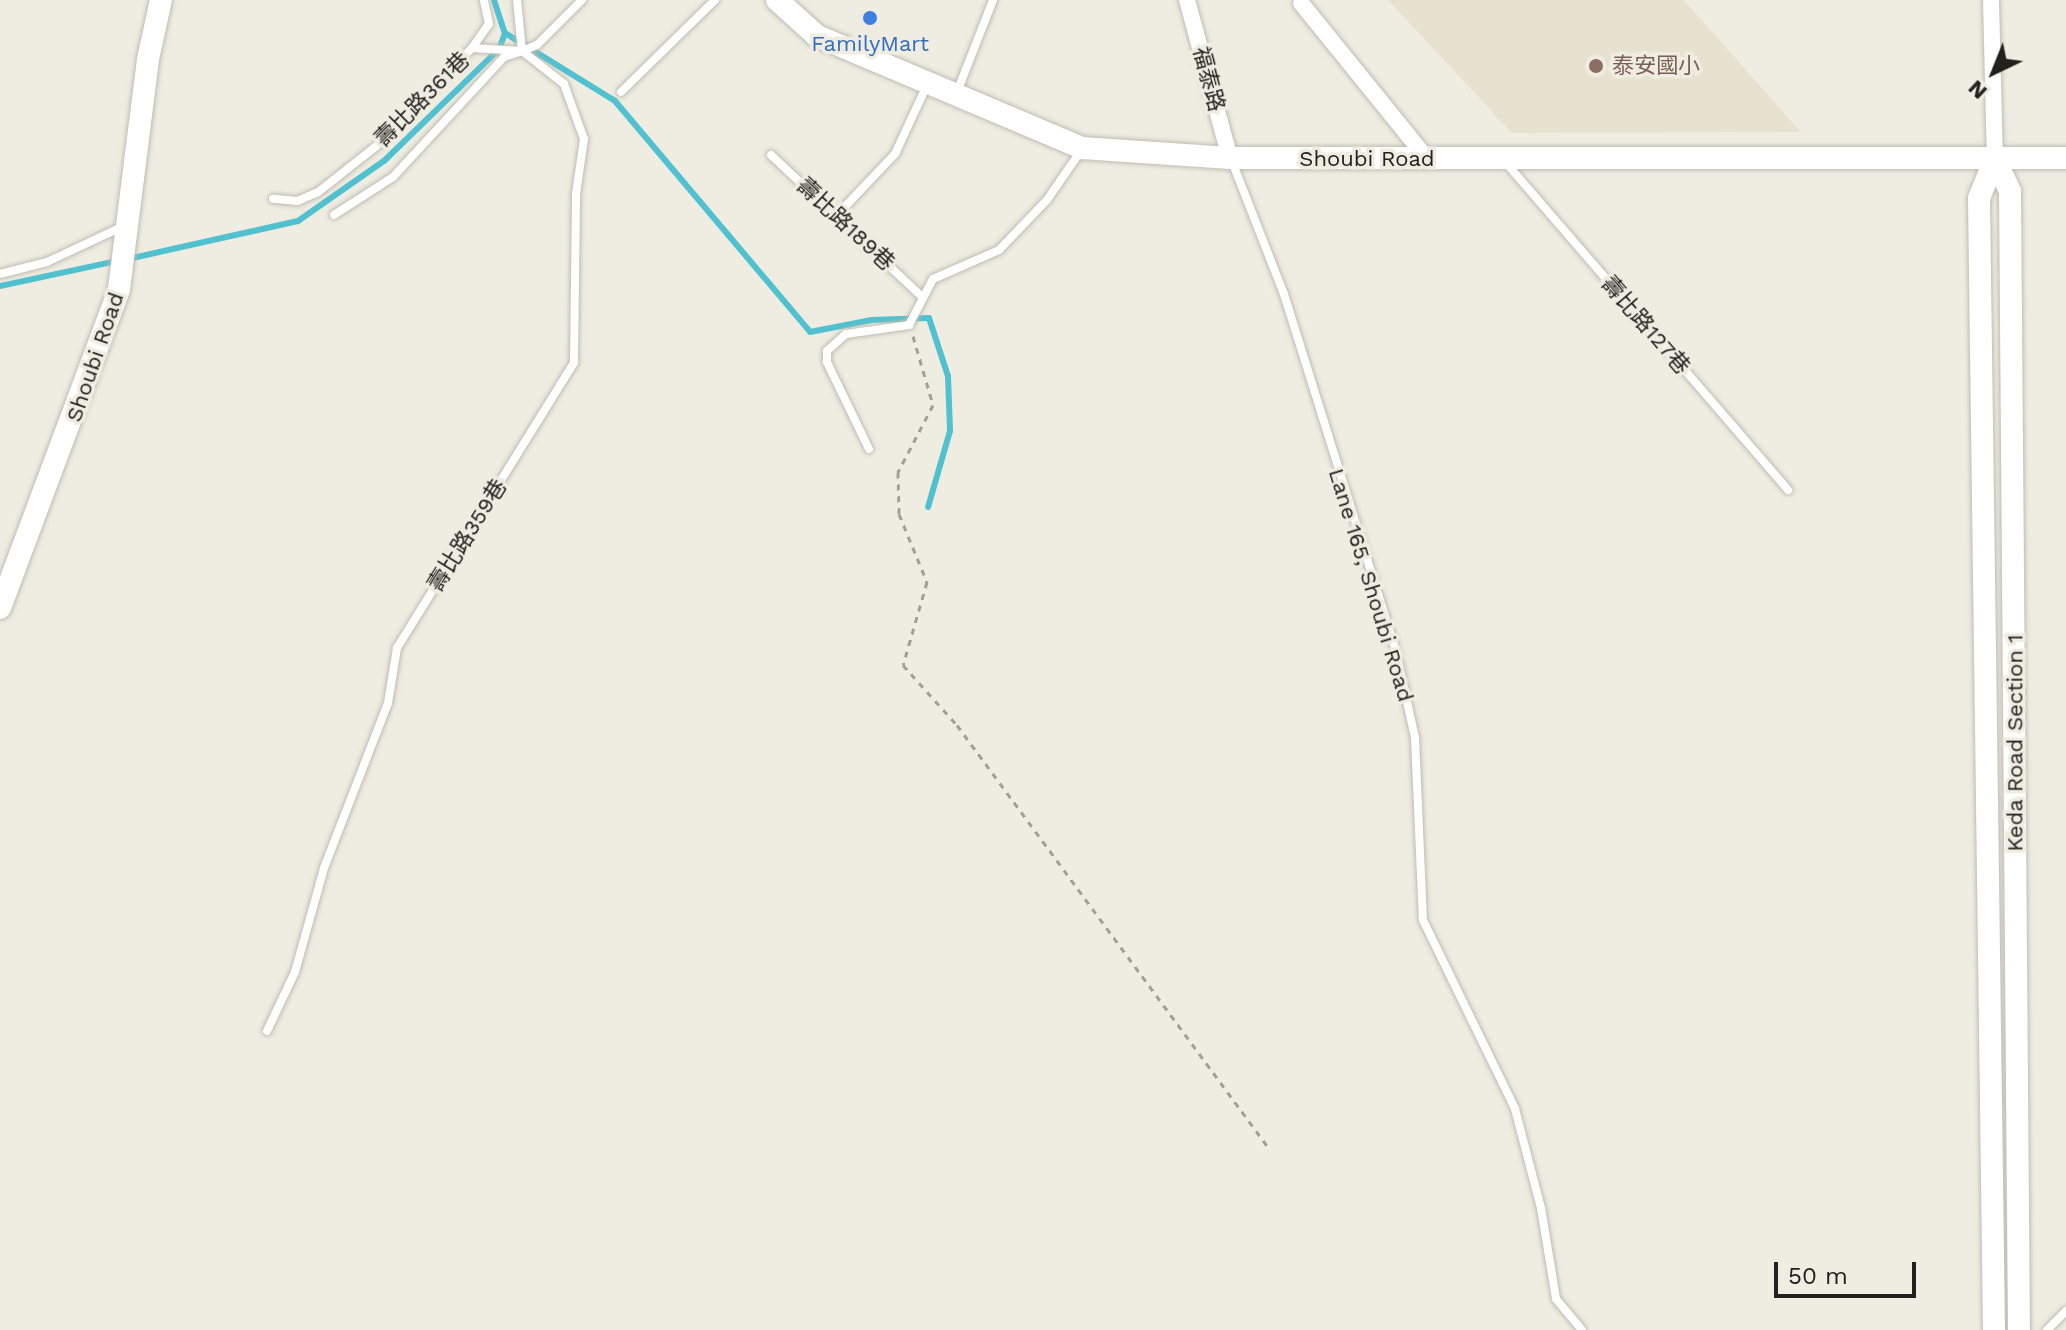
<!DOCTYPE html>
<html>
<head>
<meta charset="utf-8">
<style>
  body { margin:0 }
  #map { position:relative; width:2066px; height:1330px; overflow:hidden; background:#efede2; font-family:"Work Sans","Noto Sans TC",sans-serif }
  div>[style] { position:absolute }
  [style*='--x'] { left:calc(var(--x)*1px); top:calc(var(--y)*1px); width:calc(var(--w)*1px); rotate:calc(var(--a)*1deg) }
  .built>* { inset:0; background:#e7e2d0 }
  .stream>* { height:6px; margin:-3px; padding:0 3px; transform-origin:3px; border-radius:3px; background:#51c0cf }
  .path>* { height:3px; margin-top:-1.5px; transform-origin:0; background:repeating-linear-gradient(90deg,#a1a097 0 6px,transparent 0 12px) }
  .roads { filter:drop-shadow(0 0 2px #bfbcb2) drop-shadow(0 0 2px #bfbcb2) }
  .lane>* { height:8px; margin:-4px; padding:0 4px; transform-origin:4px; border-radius:4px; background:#fff }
  .street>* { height:16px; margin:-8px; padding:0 8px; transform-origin:8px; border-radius:8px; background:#fff }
  .secondary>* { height:22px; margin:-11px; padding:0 11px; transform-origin:11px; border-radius:11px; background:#fff }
  .dots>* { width:22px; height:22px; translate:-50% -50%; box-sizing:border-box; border:4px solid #efede2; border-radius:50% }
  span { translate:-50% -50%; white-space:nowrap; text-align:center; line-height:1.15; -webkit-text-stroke:7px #efede2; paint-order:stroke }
  .shop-label { font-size:22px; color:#366cbe }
  .education-label { font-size:22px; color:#785e54 }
  .left { translate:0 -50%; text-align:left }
  .street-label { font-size:22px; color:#22211d }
  .north { position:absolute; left:1954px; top:32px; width:80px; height:80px; -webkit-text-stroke:6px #efede2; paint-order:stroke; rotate:223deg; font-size:22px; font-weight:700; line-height:32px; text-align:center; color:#22211d }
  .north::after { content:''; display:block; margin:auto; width:28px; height:36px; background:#22211d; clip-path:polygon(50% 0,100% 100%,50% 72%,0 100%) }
  .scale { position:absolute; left:1774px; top:1262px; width:142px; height:36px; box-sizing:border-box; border:4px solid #22211d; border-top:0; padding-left:10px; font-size:24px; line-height:28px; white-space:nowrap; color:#22211d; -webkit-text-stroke:6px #efede2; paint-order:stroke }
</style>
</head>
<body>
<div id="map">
  <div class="built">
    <i style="clip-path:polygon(1388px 0,1684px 0,1801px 132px,1512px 133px)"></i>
  </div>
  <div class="stream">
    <i style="--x:494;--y:0;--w:35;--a:72"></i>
    <i style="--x:505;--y:33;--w:129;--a:31.7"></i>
    <i style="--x:615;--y:101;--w:302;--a:49.8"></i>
    <i style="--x:810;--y:332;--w:63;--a:-11"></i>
    <i style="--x:872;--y:320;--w:57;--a:-2"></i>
    <i style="--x:929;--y:318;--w:61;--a:71.9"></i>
    <i style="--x:948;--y:376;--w:55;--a:87.9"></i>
    <i style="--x:950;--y:431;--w:79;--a:106.1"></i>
    <i style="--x:128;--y:259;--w:174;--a:-12.6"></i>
    <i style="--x:298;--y:221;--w:106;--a:-35"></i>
    <i style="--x:385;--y:160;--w:159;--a:-44.2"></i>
    <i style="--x:499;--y:49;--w:17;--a:-69"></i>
    <i style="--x:0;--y:286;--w:120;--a:-12.1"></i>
  </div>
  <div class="path">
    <i style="--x:913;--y:336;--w:72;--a:73.8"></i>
    <i style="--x:933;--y:405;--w:76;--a:117.6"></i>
    <i style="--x:898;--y:472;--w:42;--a:88.6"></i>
    <i style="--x:899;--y:514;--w:74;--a:67.6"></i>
    <i style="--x:927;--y:582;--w:86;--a:106.1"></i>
    <i style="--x:903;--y:665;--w:81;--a:48"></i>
    <i style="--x:957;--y:725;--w:524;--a:53.61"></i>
  </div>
  <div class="roads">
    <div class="lane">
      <i style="--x:472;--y:48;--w:29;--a:-55"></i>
      <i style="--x:489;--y:24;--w:25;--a:-102"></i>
      <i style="--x:522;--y:51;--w:16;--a:-22"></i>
      <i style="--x:537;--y:45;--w:64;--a:-45"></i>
      <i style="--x:621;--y:92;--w:132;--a:-44.4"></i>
      <i style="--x:957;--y:92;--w:99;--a:-68.6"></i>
      <i style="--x:771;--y:155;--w:204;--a:43.2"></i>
      <i style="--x:1231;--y:159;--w:145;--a:68.6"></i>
      <i style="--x:1284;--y:294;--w:375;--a:72.6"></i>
      <i style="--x:1396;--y:652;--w:88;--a:77.5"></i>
      <i style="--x:1415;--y:738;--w:182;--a:87.5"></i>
      <i style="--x:1423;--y:920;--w:210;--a:64"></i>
      <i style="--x:1515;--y:1109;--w:102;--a:75.3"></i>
      <i style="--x:1541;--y:1208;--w:92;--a:80.6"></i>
      <i style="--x:1556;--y:1299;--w:40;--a:50"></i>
      <i style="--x:1506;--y:163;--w:432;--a:49.2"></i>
      <i style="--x:838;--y:214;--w:83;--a:-46.5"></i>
      <i style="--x:895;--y:154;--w:76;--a:-65.1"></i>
      <i style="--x:334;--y:215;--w:70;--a:-32.8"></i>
      <i style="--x:393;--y:177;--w:163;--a:-47.2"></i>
      <i style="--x:504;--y:57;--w:19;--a:-18"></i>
      <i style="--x:522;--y:51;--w:51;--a:-95.6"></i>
      <i style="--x:0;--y:274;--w:49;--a:-14.3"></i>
      <i style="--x:47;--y:262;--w:85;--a:-25.1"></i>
      <i style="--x:869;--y:449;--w:97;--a:-115.8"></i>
      <i style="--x:827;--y:362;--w:11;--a:-90"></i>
      <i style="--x:827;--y:351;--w:25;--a:-42"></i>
      <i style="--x:846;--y:334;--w:64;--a:-8.1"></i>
      <i style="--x:909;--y:325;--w:52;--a:-62.4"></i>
      <i style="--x:933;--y:279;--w:72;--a:-23.7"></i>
      <i style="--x:999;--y:250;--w:69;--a:-46.2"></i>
      <i style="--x:1047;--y:200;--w:62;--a:-55.5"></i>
      <i style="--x:267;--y:1031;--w:65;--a:-64.6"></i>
      <i style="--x:295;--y:972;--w:108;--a:-74.4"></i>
      <i style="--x:324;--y:868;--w:177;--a:-68.8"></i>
      <i style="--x:388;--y:703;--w:56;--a:-80.7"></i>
      <i style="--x:397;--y:648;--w:336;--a:-58.2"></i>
      <i style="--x:574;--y:362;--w:168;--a:-89.3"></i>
      <i style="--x:576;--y:194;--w:56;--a:-81.7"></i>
      <i style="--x:584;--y:139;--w:59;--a:-110"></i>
      <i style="--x:564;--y:84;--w:53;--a:-141.8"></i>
      <i style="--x:522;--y:51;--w:50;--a:-176.6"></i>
      <i style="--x:472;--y:48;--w:121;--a:133.3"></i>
      <i style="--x:389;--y:136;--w:90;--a:141.7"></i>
      <i style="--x:318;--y:192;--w:22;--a:156"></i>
      <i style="--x:298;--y:201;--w:25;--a:-175"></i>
      <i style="--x:2047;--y:1330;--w:27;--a:-45"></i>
    </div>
    <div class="street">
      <i style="--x:1187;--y:0;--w:164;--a:74.8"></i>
      <i style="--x:1991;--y:0;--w:159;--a:88.6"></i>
      <i style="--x:1301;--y:3;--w:202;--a:51"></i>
    </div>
    <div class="secondary">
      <i style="--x:777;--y:0;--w:54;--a:42"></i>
      <i style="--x:817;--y:36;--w:288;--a:22.9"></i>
      <i style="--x:1082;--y:148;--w:148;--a:3.9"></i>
      <i style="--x:1230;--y:158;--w:836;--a:0"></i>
      <i style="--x:1995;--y:159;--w:35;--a:65"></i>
      <i style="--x:2010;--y:191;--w:1139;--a:89.55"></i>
      <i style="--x:0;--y:608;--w:340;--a:-69.5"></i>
      <i style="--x:119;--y:289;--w:232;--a:-82.8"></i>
      <i style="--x:148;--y:59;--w:60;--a:-77.6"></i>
      <i style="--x:1994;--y:1330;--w:1132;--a:-90.76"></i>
      <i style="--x:1979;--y:198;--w:42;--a:-67.7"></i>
    </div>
  </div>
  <div class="dots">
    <i style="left:870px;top:18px;background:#3f7fe0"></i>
    <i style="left:1596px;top:66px;background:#8d6e63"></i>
  </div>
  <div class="shop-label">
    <span style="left:870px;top:44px">FamilyMart</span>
  </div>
  <div class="education-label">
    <span class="left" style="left:1612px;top:66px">泰安國小</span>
  </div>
  <div class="street-label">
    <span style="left:1209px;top:79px;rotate:75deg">福泰路</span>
    <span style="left:422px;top:99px;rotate:-45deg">壽比路361巷</span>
    <span style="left:1367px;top:159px">Shoubi Road</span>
    <span style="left:846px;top:224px;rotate:43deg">壽比路189巷</span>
    <span style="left:1646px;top:325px;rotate:49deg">壽比路127巷</span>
    <span style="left:95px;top:357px;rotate:-71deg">Shoubi Road</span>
    <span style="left:467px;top:535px;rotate:-58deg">壽比路359巷</span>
    <span style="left:1371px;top:585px;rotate:73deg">Lane 165, Shoubi Road</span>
    <span style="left:2015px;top:743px;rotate:-90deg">Keda Road Section 1</span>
  </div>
  <div class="north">N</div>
  <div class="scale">50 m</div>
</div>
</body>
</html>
